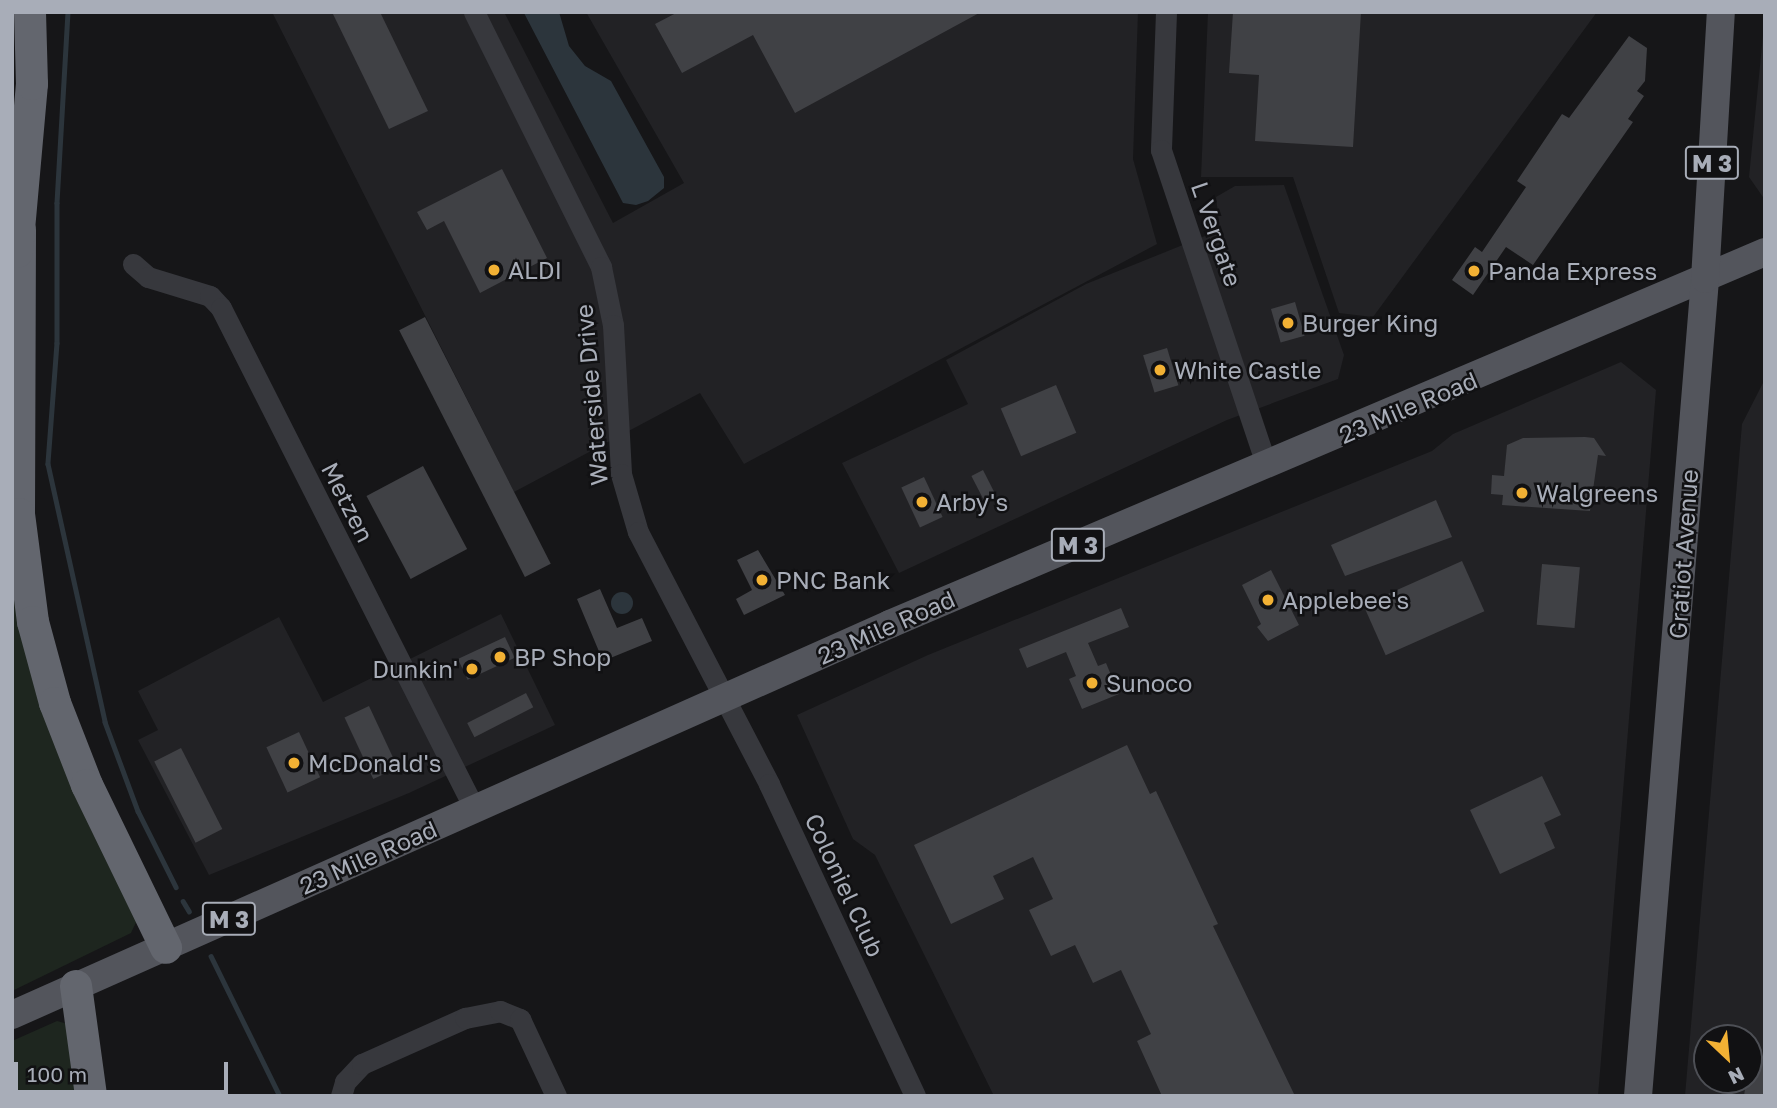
<!DOCTYPE html>
<html>
<head>
<meta charset="utf-8">
<style>
  body { margin:0 }
  #map { position:relative; width:1777px; height:1108px; overflow:hidden; background:#161618; font-family:"Golos Text",sans-serif }
  div>[style] { position:absolute }
  [style*='--x'] { left:calc(var(--x)*1px); top:calc(var(--y)*1px); width:calc(var(--w)*1px); rotate:calc(var(--a)*1deg) }
  .built>* { inset:0; background:#222225 }
  .green>* { inset:0; background:#1e261f }
  .water>* { inset:0; background:#2c353c }
  .round { border-radius:50% }
  .stream>* { height:4.5px; margin:-2.25px; padding:0 2.25px; transform-origin:2.25px; border-radius:2.25px; background:#2c353c }
  .building>* { inset:0; background:#404145; transform-origin:0 0 }
  .minor>* { height:21px; margin:-10.5px; padding:0 10.5px; transform-origin:10.5px; border-radius:10.5px; background:#37383d }
  .major>* { height:28px; margin:-14px; padding:0 14px; transform-origin:14px; border-radius:14px; background:#53555c }
  .highway>* { height:32px; margin:-16px; padding:0 16px; transform-origin:16px; border-radius:16px; background:#63666e }
  .dots>* { width:19px; height:19px; translate:-50% -50%; box-sizing:border-box; border:4px solid #111113; border-radius:50% }
  span { translate:-50% -50%; white-space:nowrap; text-align:center; line-height:1.15; -webkit-text-stroke:5px #111113; paint-order:stroke }
  .shield-label span { padding:2px 5px; background:#111113; border:2px solid; border-radius:5px; -webkit-text-stroke-width:0 }
  .shield-label { font-size:23px; color:#a8adb8; font-weight:700 }
  .street-label { font-size:24px; color:#a8adb8 }
  .poi-label { font-size:24px; color:#a8adb8 }
  .left { translate:0 -50%; text-align:left }
  .right { translate:-100% -50%; text-align:right }
  .frame { position:absolute; inset:0; border:14px solid #a8adb8; pointer-events:none }
  .north { position:absolute; left:1693px; top:1024px; width:70px; height:70px; box-sizing:border-box; background:#111113; border:2px solid #4d4f55; border-radius:50%; rotate:154deg; font-size:19px; font-weight:700; line-height:28px; text-align:center; color:#a8adb8 }
  .north::after { content:''; display:block; margin:auto; width:24px; height:32px; background:#f2b134; clip-path:polygon(50% 0,100% 100%,50% 72%,0 100%) }
  .scale { position:absolute; left:14px; top:1062px; width:214px; height:32px; box-sizing:border-box; border:4px solid #a8adb8; border-top:0; padding-left:9px; font-size:21px; line-height:24px; white-space:nowrap; color:#a8adb8; -webkit-text-stroke:5px #111113; paint-order:stroke }
</style>
</head>
<body>
<div id="map">
  <div class="built">
    <i style="clip-path:polygon(272px 12px,504px 12px,613px 223px,684px 183px,586px 12px,1138px 12px,1133px 159px,1157px 244px,744px 464px,700px 393px,514px 492px)"></i>
    <i style="clip-path:polygon(1208px 12px,1597px 12px,1373px 317px,1339px 313px,1293px 177px,1201px 177px)"></i>
    <i style="clip-path:polygon(1765px 15px,1765px 200px,1749px 177px)"></i>
    <i style="clip-path:polygon(1284px 185px,1344px 355px,1338px 379px,1227px 420px,899px 573px,842px 463px,968px 404px,946px 360px,1086px 284px,1220px 230px,1216px 197px,1235px 186px)"></i>
    <i style="clip-path:polygon(1621px 362px,1656px 390px,1598px 1096px,994px 1096px,875px 855px,853px 839px,797px 715px,928px 655px,1432px 451px,1453px 434px)"></i>
    <i style="clip-path:polygon(evenodd,1765px 379px,1765px 1096px,1685px 1096px,1742px 424px,1765px 379px,1707px 1038px,1749px 1038px,1749px 1080px,1707px 1080px,1707px 1038px)"></i>
    <i style="clip-path:polygon(501px 614px,555px 725px,409px 793px,209px 875px,138px 740px,158px 730px,138px 691px,279px 617px,323px 702px)"></i>
  </div>
  <div class="green">
    <i style="clip-path:polygon(12px 528px,138px 918px,131px 933px,12px 991px)"></i>
    <i style="clip-path:polygon(57px 1021px,68px 1024px,79px 1096px,12px 1096px,12px 1041px)"></i>
  </div>
  <div class="water">
    <i style="clip-path:polygon(559px 12px,569px 46px,585px 66px,611px 81px,664px 177px,664px 188px,648px 201px,636px 205px,623px 203px,524px 13px)"></i>
    <i class="round" style="left:611px;top:592px;width:22px;height:22px"></i>
  </div>
  <div class="stream">
    <i style="--x:68;--y:12;--w:191;--a:93.3"></i>
    <i style="--x:57;--y:203;--w:140;--a:90"></i>
    <i style="--x:57;--y:343;--w:121;--a:94.3"></i>
    <i style="--x:48;--y:464;--w:264;--a:77.5"></i>
    <i style="--x:105;--y:722;--w:95;--a:69.7"></i>
    <i style="--x:138;--y:811;--w:85;--a:63.4"></i>
    <i style="--x:183;--y:901;--w:12;--a:59"></i>
    <i style="--x:211;--y:956;--w:156;--a:63.8"></i>
  </div>
  <div class="building">
    <i style="clip-path:polygon(332px 12px,380px 12px,428px 111px,389px 129px)"></i>
    <i style="clip-path:polygon(678px 12px,981px 12px,795px 113px,753px 35px,682px 73px,655px 24px)"></i>
    <i style="clip-path:polygon(1233px 12px,1361px 12px,1353px 147px,1255px 141px,1259px 75px,1229px 73px)"></i>
    <i style="clip-path:polygon(1629px 36px,1647px 48px,1645px 81px,1637px 91px,1644px 96px,1628px 119px,1633px 122px,1533px 265px,1506px 247px,1473px 295px,1452px 280px,1475px 247px,1482px 252px,1526px 187px,1517px 181px,1562px 114px,1569px 118px)"></i>
    <i style="clip-path:polygon(502px 169px,547px 258px,480px 293px,444px 221px,427px 230px,417px 212px)"></i>
    <i style="left:1295px;top:302px;width:35px;height:25px;rotate:74deg"></i>
    <i style="left:425px;top:317px;width:277px;height:29px;rotate:63deg"></i>
    <i style="left:1167px;top:348px;width:39px;height:25px;rotate:73deg"></i>
    <i style="left:1056px;top:385px;width:52px;height:60px;rotate:67deg"></i>
    <i style="clip-path:polygon(1585px 437px,1594px 438px,1606px 456px,1598px 455px,1590px 511px,1502px 505px,1503px 495px,1491px 494px,1492px 475px,1504px 476px,1507px 445px,1523px 438px)"></i>
    <i style="left:423px;top:466px;width:94px;height:64px;rotate:62deg"></i>
    <i style="left:983px;top:470px;width:28px;height:13px;rotate:63deg"></i>
    <i style="left:924px;top:477px;width:44px;height:25px;rotate:65deg"></i>
    <i style="clip-path:polygon(1436px 500px,1452px 537px,1345px 576px,1331px 545px)"></i>
    <i style="clip-path:polygon(758px 550px,785px 595px,744px 615px,736px 599px,752px 590px,737px 560px)"></i>
    <i style="left:1462px;top:561px;width:55px;height:108px;rotate:66deg"></i>
    <i style="left:1542px;top:564px;width:38px;height:61px;rotate:5deg"></i>
    <i style="clip-path:polygon(1271px 570px,1299px 625px,1268px 641px,1257px 627px,1261px 624px,1242px 585px)"></i>
    <i style="clip-path:polygon(600px 589px,617px 628px,642px 618px,652px 641px,603px 661px,577px 599px)"></i>
    <i style="clip-path:polygon(1121px 608px,1129px 627px,1088px 643px,1098px 666px,1106px 663px,1119px 694px,1082px 709px,1069px 679px,1076px 676px,1066px 652px,1027px 668px,1019px 649px)"></i>
    <i style="left:505px;top:637px;width:23px;height:52px;rotate:65deg"></i>
    <i style="left:526px;top:693px;width:16px;height:66px;rotate:63deg"></i>
    <i style="left:369px;top:706px;width:68px;height:27px;rotate:65deg"></i>
    <i style="left:299px;top:732px;width:50px;height:36px;rotate:65deg"></i>
    <i style="clip-path:polygon(1127px 745px,1150px 794px,1156px 791px,1218px 924px,1213px 926px,1295px 1096px,1162px 1096px,1137px 1041px,1151px 1034px,1121px 970px,1093px 983px,1075px 945px,1051px 956px,1029px 910px,1053px 899px,1033px 857px,993px 876px,1004px 899px,951px 924px,914px 845px)"></i>
    <i style="left:181px;top:748px;width:91px;height:30px;rotate:63deg"></i>
    <i style="clip-path:polygon(1542px 776px,1561px 815px,1544px 823px,1555px 848px,1500px 874px,1470px 810px)"></i>
    <i style="clip-path:polygon(1749px 1060px,1765px 1060px,1765px 1096px,1744px 1096px)"></i>
  </div>
  <div class="minor">
    <i style="--x:474;--y:12;--w:285;--a:63.5"></i>
    <i style="--x:601;--y:267;--w:59;--a:78.3"></i>
    <i style="--x:613;--y:325;--w:149;--a:86.9"></i>
    <i style="--x:621;--y:474;--w:60;--a:73.7"></i>
    <i style="--x:638;--y:532;--w:284;--a:62.5"></i>
    <i style="--x:769;--y:784;--w:344;--a:64.9"></i>
    <i style="--x:1166;--y:12;--w:138;--a:92.1"></i>
    <i style="--x:1161;--y:150;--w:333;--a:71.5"></i>
    <i style="--x:133;--y:264;--w:20;--a:41"></i>
    <i style="--x:148;--y:277;--w:65;--a:17"></i>
    <i style="--x:210;--y:296;--w:16;--a:47"></i>
    <i style="--x:221;--y:308;--w:563;--a:63.16"></i>
    <i style="--x:341;--y:1096;--w:15;--a:-74"></i>
    <i style="--x:345;--y:1082;--w:25;--a:-47"></i>
    <i style="--x:362;--y:1064;--w:113;--a:-24.1"></i>
    <i style="--x:465;--y:1018;--w:36;--a:-11"></i>
    <i style="--x:500;--y:1011;--w:22;--a:22"></i>
    <i style="--x:520;--y:1019;--w:85;--a:64.9"></i>
  </div>
  <div class="major">
    <i style="--x:12;--y:1015;--w:961;--a:-24"></i>
    <i style="--x:890;--y:624;--w:951;--a:-23.03"></i>
    <i style="--x:1638;--y:1096;--w:820;--a:-85.31"></i>
    <i style="--x:1705;--y:279;--w:267;--a:-86.6"></i>
  </div>
  <div class="highway">
    <i style="--x:20;--y:230;--w:284;--a:90.2"></i>
    <i style="--x:19;--y:514;--w:109;--a:82.6"></i>
    <i style="--x:33;--y:622;--w:84;--a:74.8"></i>
    <i style="--x:55;--y:703;--w:88;--a:68.7"></i>
    <i style="--x:87;--y:785;--w:181;--a:64.1"></i>
    <i style="--x:17;--y:252;--w:169;--a:-84.9"></i>
    <i style="--x:32;--y:84;--w:72;--a:-91.6"></i>
    <i style="--x:76;--y:986;--w:111;--a:82.2"></i>
  </div>
  <div class="dots">
    <i style="left:494px;top:270px;background:#f2b134"></i>
    <i style="left:1474px;top:271px;background:#f2b134"></i>
    <i style="left:1288px;top:323px;background:#f2b134"></i>
    <i style="left:1160px;top:370px;background:#f2b134"></i>
    <i style="left:1522px;top:493px;background:#f2b134"></i>
    <i style="left:922px;top:502px;background:#f2b134"></i>
    <i style="left:762px;top:580px;background:#f2b134"></i>
    <i style="left:1268px;top:600px;background:#f2b134"></i>
    <i style="left:500px;top:657px;background:#f2b134"></i>
    <i style="left:472px;top:669px;background:#f2b134"></i>
    <i style="left:1092px;top:683px;background:#f2b134"></i>
    <i style="left:294px;top:763px;background:#f2b134"></i>
  </div>
  <div class="shield-label">
    <span style="left:1712px;top:163px">M 3</span>
    <span style="left:1078px;top:545px">M 3</span>
    <span style="left:229px;top:919px">M 3</span>
  </div>
  <div class="street-label">
    <span style="left:1217px;top:234px;rotate:71deg">L Vergate</span>
    <span style="left:591px;top:395px;rotate:-95deg">Waterside Drive</span>
    <span style="left:1408px;top:407px;rotate:-23deg">23 Mile Road</span>
    <span style="left:348px;top:502px;rotate:63deg">Metzen</span>
    <span style="left:1683px;top:554px;rotate:-86deg">Gratiot Avenue</span>
    <span style="left:886px;top:627px;rotate:-24deg">23 Mile Road</span>
    <span style="left:368px;top:857px;rotate:-24deg">23 Mile Road</span>
    <span style="left:845px;top:885px;rotate:65deg">Coloniel Club</span>
  </div>
  <div class="poi-label">
    <span class="left" style="left:508px;top:270px">ALDI</span>
    <span class="left" style="left:1488px;top:271px">Panda Express</span>
    <span class="left" style="left:1302px;top:323px">Burger King</span>
    <span class="left" style="left:1174px;top:370px">White Castle</span>
    <span class="left" style="left:1536px;top:493px">Walgreens</span>
    <span class="left" style="left:936px;top:502px">Arby's</span>
    <span class="left" style="left:776px;top:580px">PNC Bank</span>
    <span class="left" style="left:1282px;top:600px">Applebee's</span>
    <span class="left" style="left:514px;top:657px">BP Shop</span>
    <span class="right" style="left:458px;top:669px">Dunkin'</span>
    <span class="left" style="left:1106px;top:683px">Sunoco</span>
    <span class="left" style="left:308px;top:763px">McDonald's</span>
  </div>
  <div class="frame"></div>
  <div class="north">N</div>
  <div class="scale">100 m</div>
</div>
</body>
</html>
